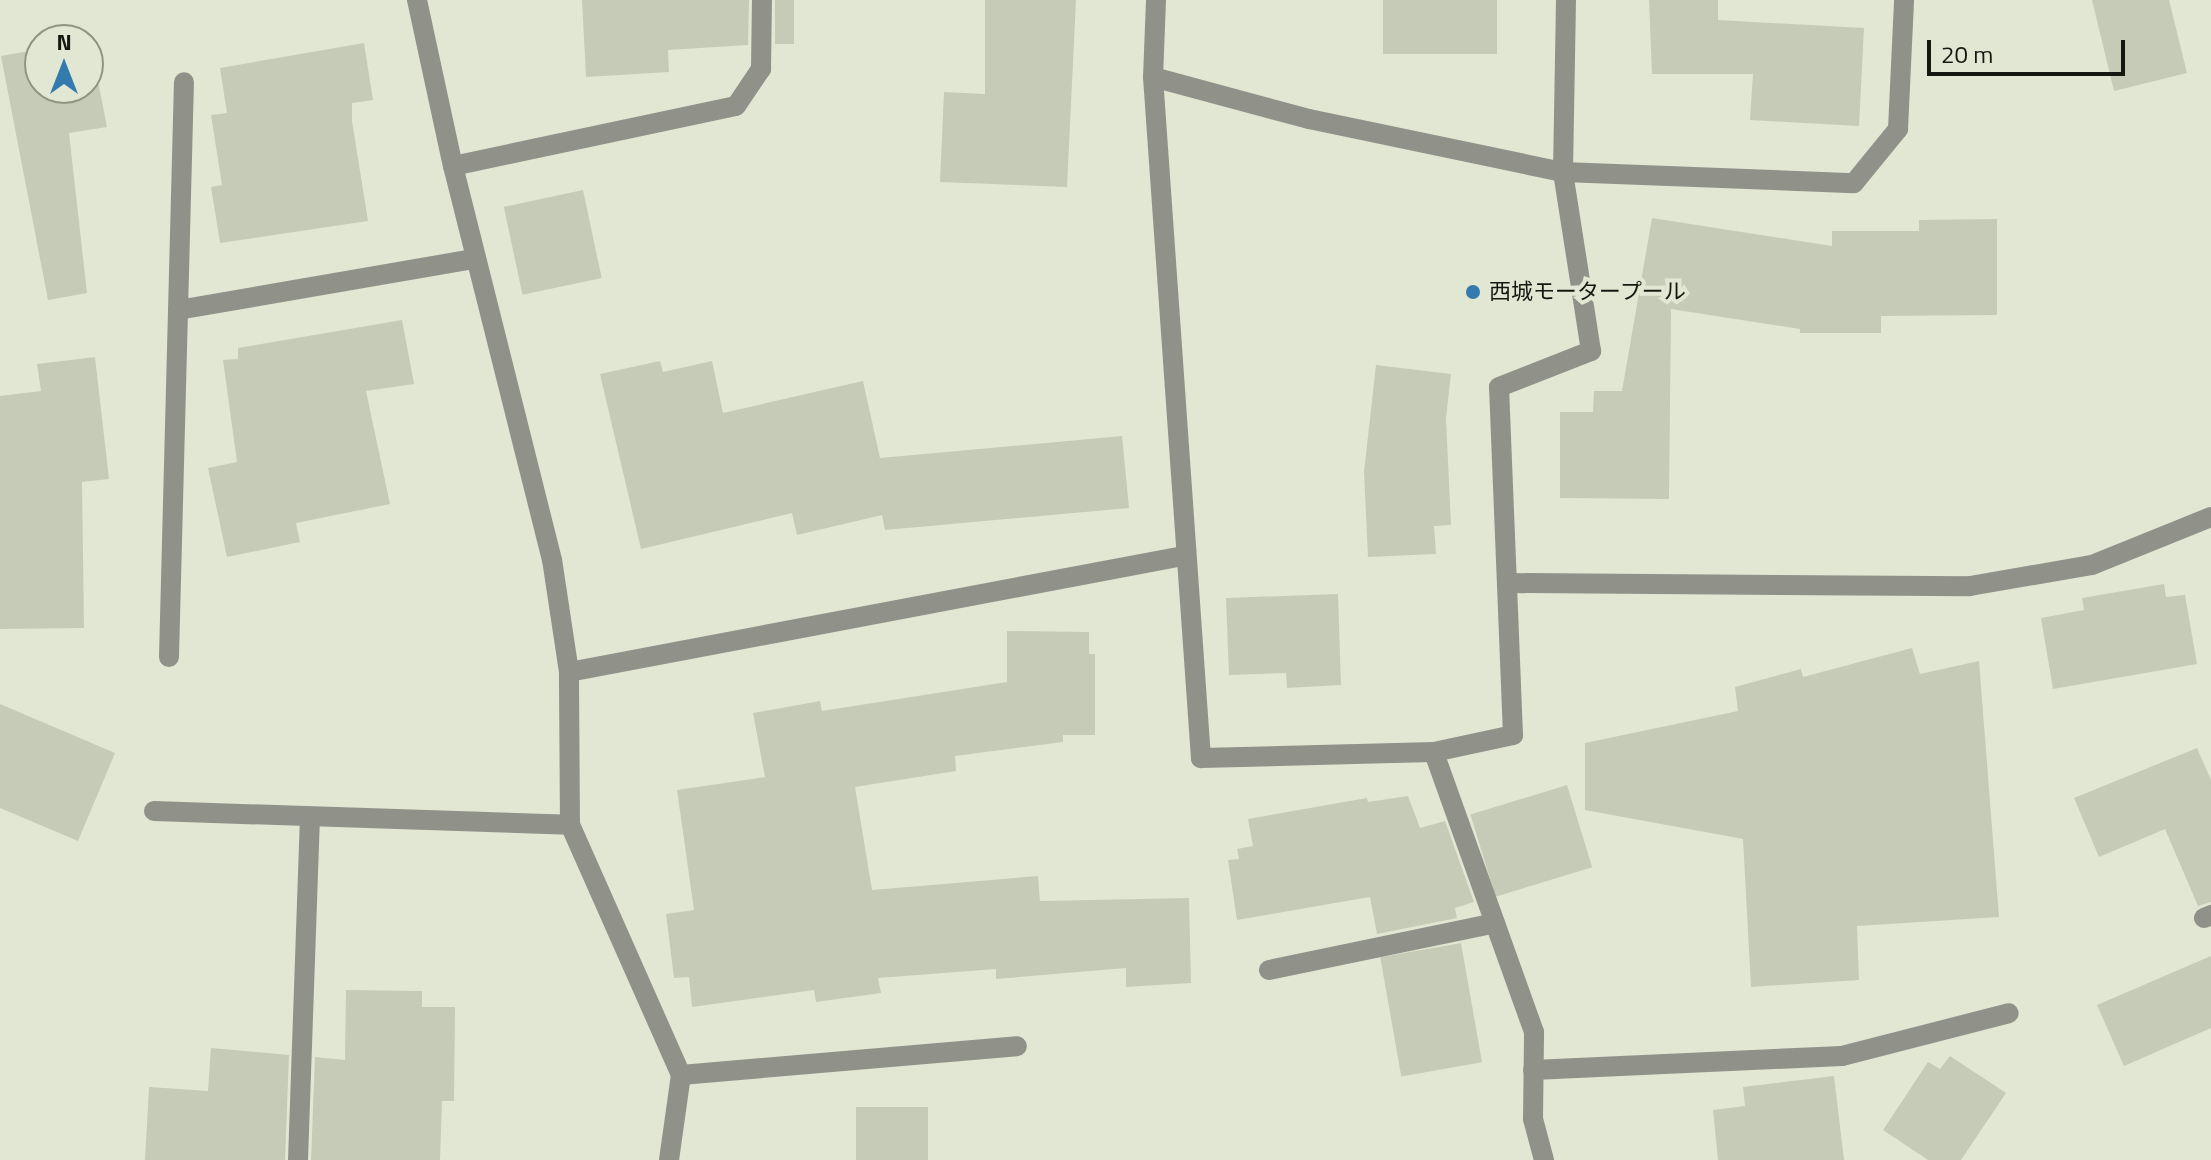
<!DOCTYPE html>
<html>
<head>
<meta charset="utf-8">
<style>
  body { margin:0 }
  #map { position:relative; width:2211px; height:1160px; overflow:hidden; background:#e2e7d3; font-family:"Titillium Web","Noto Sans JP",sans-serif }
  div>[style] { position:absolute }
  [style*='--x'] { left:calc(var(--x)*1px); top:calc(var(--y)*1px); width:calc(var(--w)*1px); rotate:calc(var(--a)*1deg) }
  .building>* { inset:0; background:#c6cbb7; transform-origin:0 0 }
  .minor>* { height:20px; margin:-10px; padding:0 10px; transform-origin:10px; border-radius:10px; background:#90928a }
  .dots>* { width:22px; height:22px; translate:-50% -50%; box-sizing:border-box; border:4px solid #e2e7d3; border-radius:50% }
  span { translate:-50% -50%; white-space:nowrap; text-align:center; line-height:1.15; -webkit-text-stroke:8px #e2e7d3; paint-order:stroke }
  .poi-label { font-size:22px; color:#151710 }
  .left { translate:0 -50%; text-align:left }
  .north { position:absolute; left:24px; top:24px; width:80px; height:80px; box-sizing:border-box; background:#e2e7d3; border:2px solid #909485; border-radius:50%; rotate:0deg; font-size:22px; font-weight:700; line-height:32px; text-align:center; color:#151710 }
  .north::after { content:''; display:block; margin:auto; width:28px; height:36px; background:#337baf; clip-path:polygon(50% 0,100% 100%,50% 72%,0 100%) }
  .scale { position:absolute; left:1927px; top:40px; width:198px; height:36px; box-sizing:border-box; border:4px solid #151710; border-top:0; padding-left:10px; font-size:24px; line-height:28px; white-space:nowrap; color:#151710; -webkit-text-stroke:6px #e2e7d3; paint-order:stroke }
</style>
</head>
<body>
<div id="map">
  <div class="building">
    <i style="clip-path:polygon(582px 0,749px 0,748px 45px,668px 50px,669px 72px,586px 77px)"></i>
    <i style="left:775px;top:0;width:19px;height:44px"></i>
    <i style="clip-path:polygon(985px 0,1076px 0,1067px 187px,940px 182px,944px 92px,985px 94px)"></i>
    <i style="left:1383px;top:0;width:114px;height:54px"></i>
    <i style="clip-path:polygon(1649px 0,1718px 0,1718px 20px,1864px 28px,1859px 126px,1750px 120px,1753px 74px,1652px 74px)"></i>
    <i style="clip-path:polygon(2092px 0,2169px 0,2187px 73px,2114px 91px)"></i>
    <i style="clip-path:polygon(90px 40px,107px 127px,69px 133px,87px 293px,48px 300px,1px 56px,40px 49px,40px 88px,88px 88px)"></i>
    <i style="clip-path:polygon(364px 43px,373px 100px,352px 103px,352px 121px,368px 221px,220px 243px,211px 187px,222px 185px,211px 115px,227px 113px,220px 68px)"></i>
    <i style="left:583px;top:190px;width:90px;height:81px;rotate:78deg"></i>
    <i style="clip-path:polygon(1652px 218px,1832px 246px,1832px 231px,1919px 231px,1919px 220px,1997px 219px,1997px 315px,1881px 316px,1881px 333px,1800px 333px,1800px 329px,1671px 309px,1669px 499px,1560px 498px,1560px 412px,1593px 412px,1594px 391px,1622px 391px)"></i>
    <i style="clip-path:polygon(402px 320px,414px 384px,366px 391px,390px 504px,296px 523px,300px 542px,227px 557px,208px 468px,237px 462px,223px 360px,238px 359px,238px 348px)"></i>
    <i style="clip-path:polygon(95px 357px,109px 479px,82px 482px,84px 628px,0 629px,0 396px,41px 391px,37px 364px)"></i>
    <i style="clip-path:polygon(660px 361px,663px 372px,712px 361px,723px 413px,863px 381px,880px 458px,1122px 436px,1129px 508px,885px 530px,882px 515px,797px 535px,792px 513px,641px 549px,600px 374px)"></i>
    <i style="clip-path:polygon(1376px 365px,1451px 374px,1446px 418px,1451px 525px,1434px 526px,1436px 554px,1368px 557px,1364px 472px)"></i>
    <i style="clip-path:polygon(2164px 584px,2166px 597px,2185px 595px,2197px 664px,2053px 689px,2041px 618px,2084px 610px,2082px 598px)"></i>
    <i style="clip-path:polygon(1338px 594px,1341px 685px,1287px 688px,1286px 673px,1229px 675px,1226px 598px)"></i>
    <i style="clip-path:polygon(1007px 631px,1089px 632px,1089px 654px,1095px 654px,1095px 735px,1063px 735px,1063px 742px,955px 756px,956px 771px,855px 787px,872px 890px,1038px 876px,1040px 901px,1189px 898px,1191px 983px,1126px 987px,1126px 968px,996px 979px,996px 969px,878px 978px,881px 993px,816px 1002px,814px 990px,692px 1007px,689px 977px,674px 978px,666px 914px,694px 910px,677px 790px,765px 777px,753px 713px,820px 701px,822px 711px,1007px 682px)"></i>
    <i style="clip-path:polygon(1912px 648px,1920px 674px,1979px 661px,1999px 917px,1857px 926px,1859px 980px,1751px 987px,1743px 839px,1585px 810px,1585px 743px,1738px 711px,1735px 687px,1801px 669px,1803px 677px)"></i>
    <i style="clip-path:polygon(0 704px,115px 753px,78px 841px,0 808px)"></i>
    <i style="clip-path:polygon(2197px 748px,2211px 780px,2211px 902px,2198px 906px,2165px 829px,2099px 857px,2074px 798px)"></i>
    <i style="left:1567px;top:785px;width:86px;height:101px;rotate:73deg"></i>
    <i style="clip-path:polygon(1408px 796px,1420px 828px,1445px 821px,1474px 902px,1455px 908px,1457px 918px,1377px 934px,1370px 897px,1237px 920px,1228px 860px,1239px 859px,1237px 849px,1253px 846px,1248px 819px,1367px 798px,1368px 802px)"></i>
    <i style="left:1461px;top:943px;width:121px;height:82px;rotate:80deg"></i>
    <i style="clip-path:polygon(2211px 956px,2211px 1028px,2124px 1066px,2097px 1005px)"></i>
    <i style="clip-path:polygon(346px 990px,422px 991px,422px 1007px,455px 1007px,454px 1101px,442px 1101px,440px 1160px,311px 1160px,315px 1057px,345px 1060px)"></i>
    <i style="clip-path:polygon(211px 1048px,289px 1055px,285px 1160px,145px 1160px,149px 1087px,208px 1091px)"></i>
    <i style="clip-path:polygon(1950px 1056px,2006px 1093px,1961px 1160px,1928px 1160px,1883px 1130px,1928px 1062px,1940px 1069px)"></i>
    <i style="clip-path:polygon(1834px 1076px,1844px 1160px,1718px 1160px,1713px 1110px,1745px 1106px,1743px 1087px)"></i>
    <i style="left:856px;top:1107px;width:72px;height:53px"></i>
  </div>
  <div class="minor">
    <i style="--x:417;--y:0;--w:170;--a:77.8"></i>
    <i style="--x:1156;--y:0;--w:77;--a:92.2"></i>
    <i style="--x:1153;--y:77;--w:683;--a:85.97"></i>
    <i style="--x:1201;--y:758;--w:233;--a:-1.5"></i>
    <i style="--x:1153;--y:77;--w:162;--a:15.1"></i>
    <i style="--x:1309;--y:119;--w:259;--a:11.8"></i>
    <i style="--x:1563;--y:172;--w:291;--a:2.2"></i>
    <i style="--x:1854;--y:183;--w:70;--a:-50.8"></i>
    <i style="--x:1898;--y:129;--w:129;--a:-87.3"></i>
    <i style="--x:178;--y:310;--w:299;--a:-9.8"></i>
    <i style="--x:1507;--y:583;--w:463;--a:0.4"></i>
    <i style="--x:1970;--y:586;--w:124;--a:-9.8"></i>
    <i style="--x:2092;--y:565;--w:128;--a:-22"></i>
    <i style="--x:169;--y:657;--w:575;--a:-88.51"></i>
    <i style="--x:569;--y:672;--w:625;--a:-10.7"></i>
    <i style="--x:154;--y:811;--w:416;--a:1.9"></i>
    <i style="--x:2204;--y:918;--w:8;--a:-23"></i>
    <i style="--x:1269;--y:970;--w:231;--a:-11.7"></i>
    <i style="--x:1533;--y:1070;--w:309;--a:-2.6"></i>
    <i style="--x:1842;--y:1056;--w:172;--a:-14.4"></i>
    <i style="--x:681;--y:1075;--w:337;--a:-4.9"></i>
    <i style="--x:298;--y:1160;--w:340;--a:-88"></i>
    <i style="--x:669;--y:1160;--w:86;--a:-82"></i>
    <i style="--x:681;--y:1075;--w:274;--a:-113.9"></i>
    <i style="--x:570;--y:825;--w:153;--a:-90.4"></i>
    <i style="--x:569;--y:672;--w:113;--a:-98.6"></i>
    <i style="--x:552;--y:560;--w:406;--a:-104.1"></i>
    <i style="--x:453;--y:166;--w:289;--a:-12"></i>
    <i style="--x:736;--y:106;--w:45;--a:-56"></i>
    <i style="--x:761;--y:69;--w:69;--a:-89.2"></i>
    <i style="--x:1544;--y:1160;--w:42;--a:-105"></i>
    <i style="--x:1533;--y:1119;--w:87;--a:-89.3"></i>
    <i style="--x:1534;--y:1032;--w:297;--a:-109.7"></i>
    <i style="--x:1434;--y:752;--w:81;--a:-12.1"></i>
    <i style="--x:1513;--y:735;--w:348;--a:-92.3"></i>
    <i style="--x:1499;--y:387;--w:99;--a:-21.4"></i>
    <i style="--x:1591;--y:351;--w:181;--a:-98.9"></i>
    <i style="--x:1563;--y:172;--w:172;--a:-89"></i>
  </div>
  <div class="dots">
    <i style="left:1473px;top:292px;background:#337baf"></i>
  </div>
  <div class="poi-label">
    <span class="left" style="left:1489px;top:292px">西城モータープール</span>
  </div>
  <div class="north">N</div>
  <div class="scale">20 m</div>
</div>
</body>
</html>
